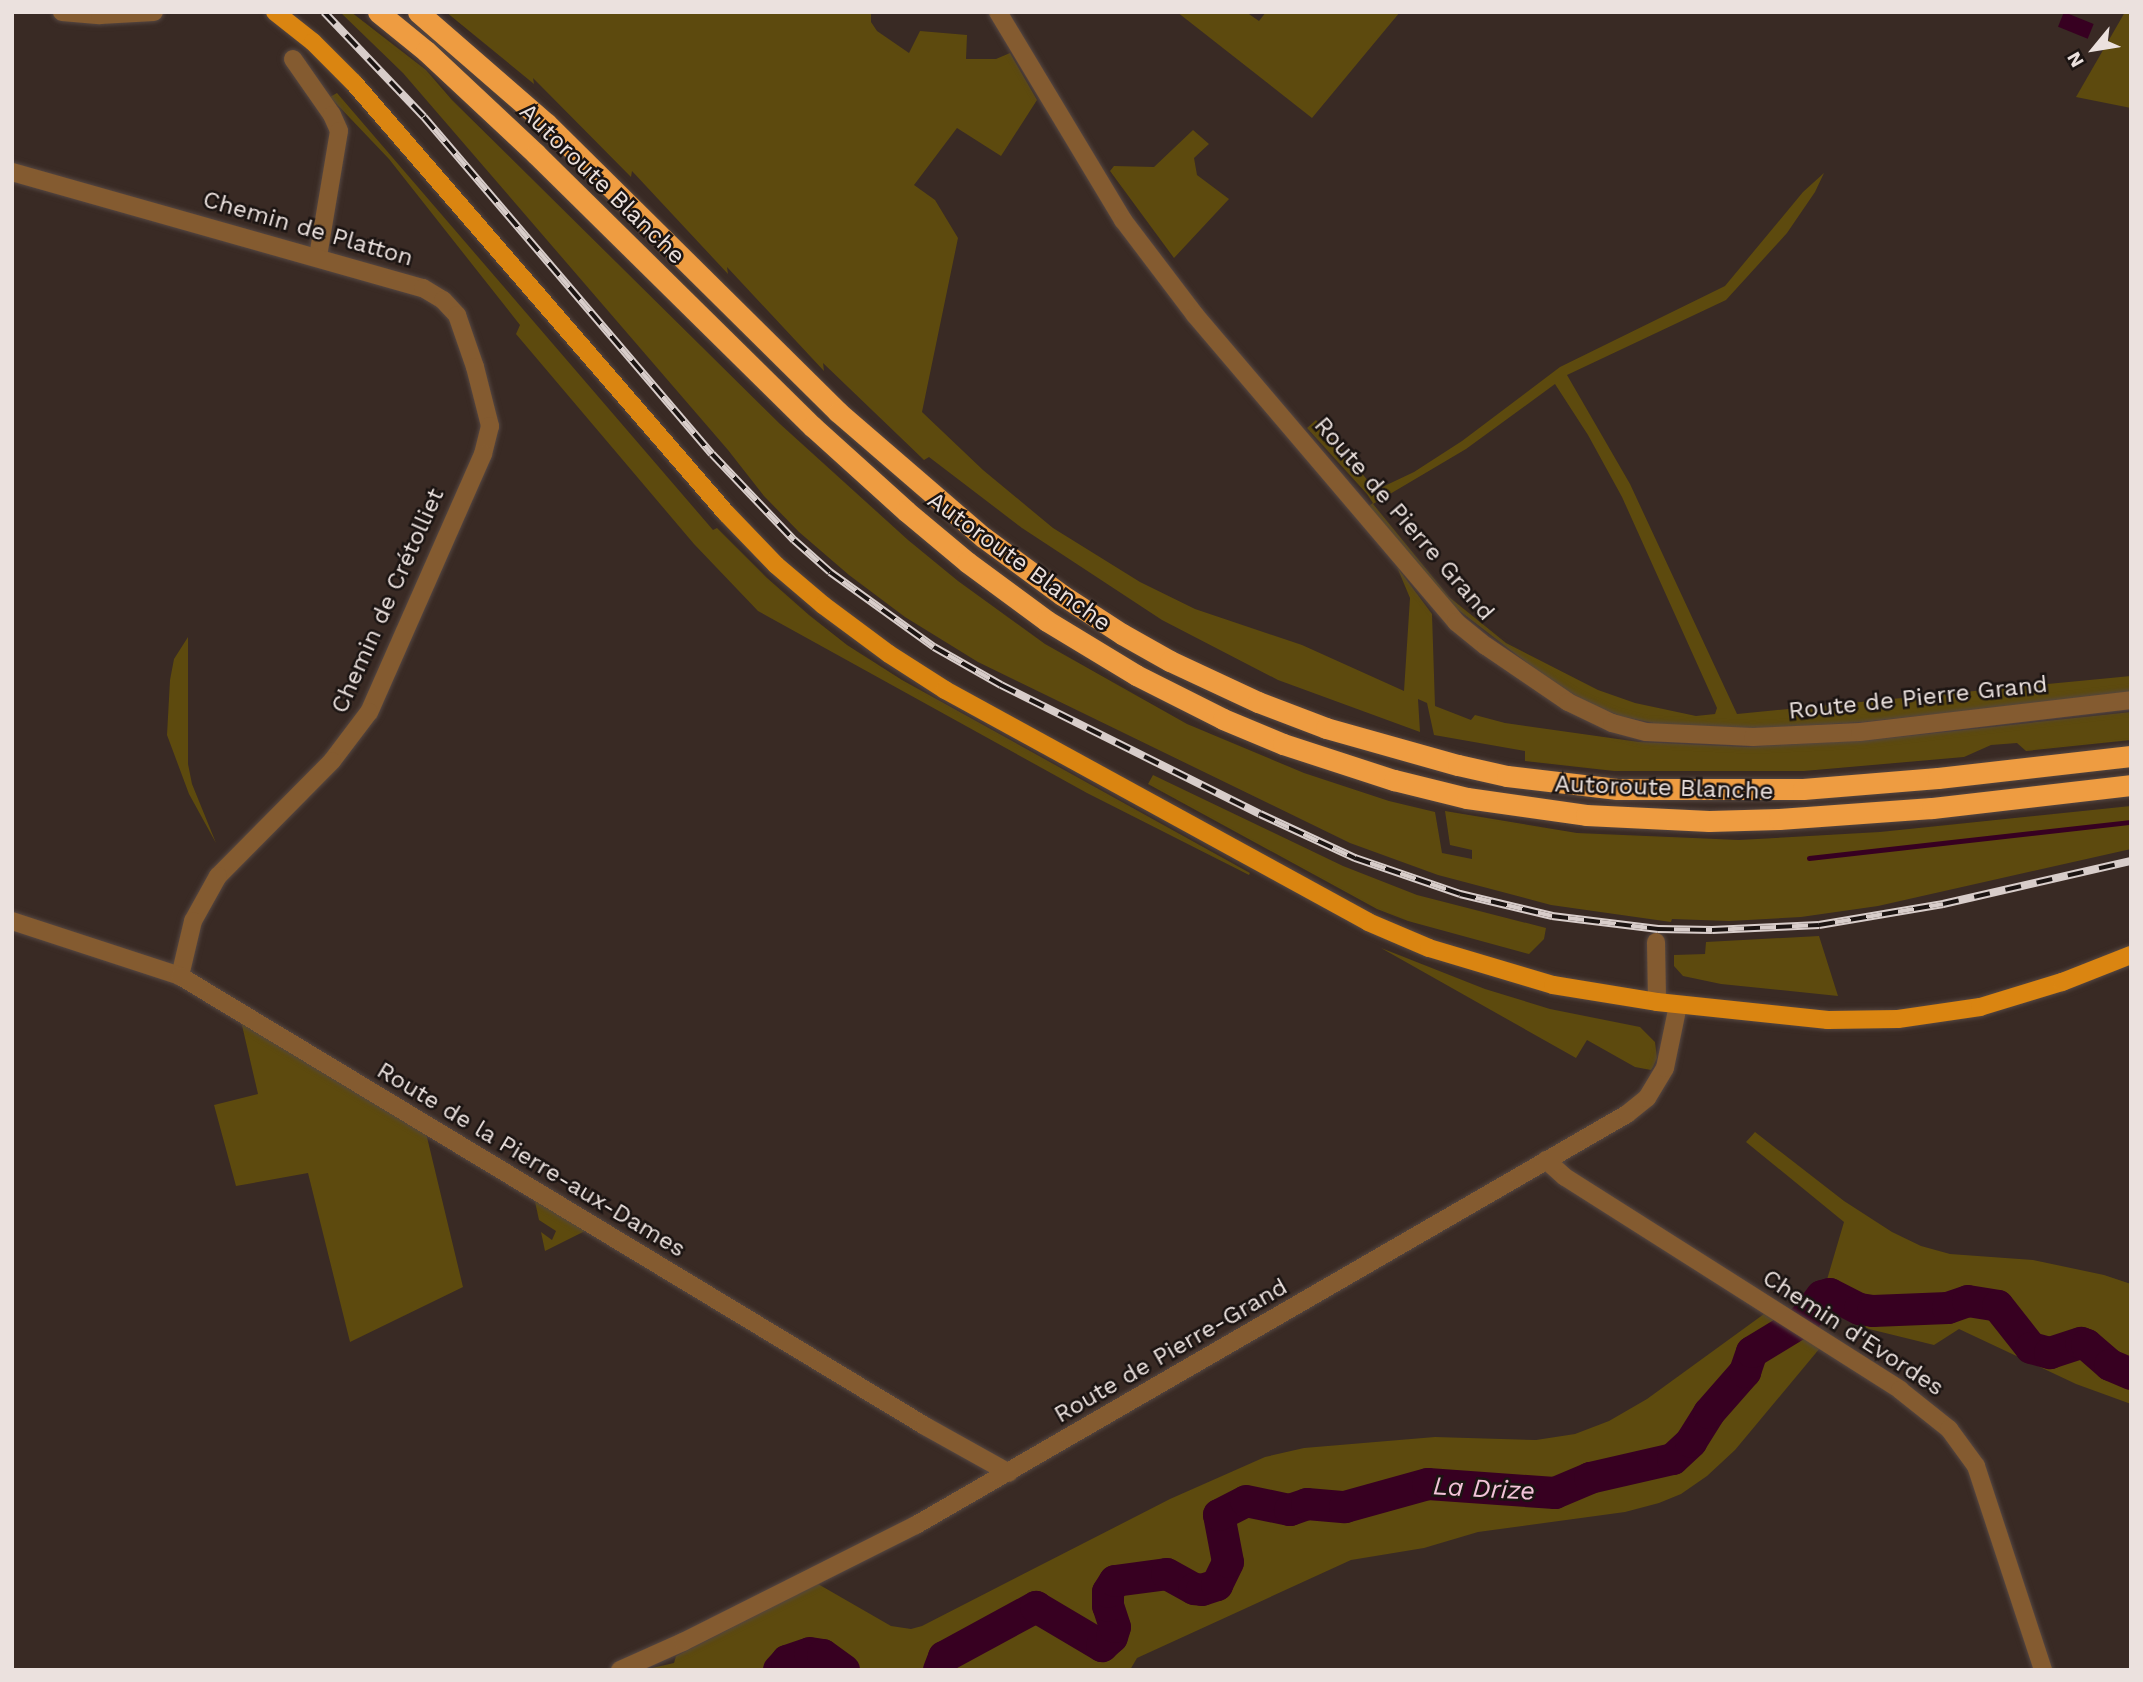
<!DOCTYPE html>
<html>
<head>
<meta charset="utf-8">
<style>
  body { margin:0 }
  #map { position:relative; width:2143px; height:1682px; overflow:hidden; background:#392a24; font-family:"Work Sans",sans-serif }
  div>[style] { position:absolute }
  [style*='--x'] { left:calc(var(--x)*1px); top:calc(var(--y)*1px); width:calc(var(--w)*1px); rotate:calc(var(--a)*1deg) }
  .green>* { inset:0; background:#5d4a0e }
  .water>* { inset:0; background:#370021; transform-origin:0 0 }
  .stream>* { height:5px; margin:-2.5px; padding:0 2.5px; transform-origin:2.5px; border-radius:2.5px; background:#370021 }
  .river>* { height:32px; margin:-16px; padding:0 16px; transform-origin:16px; border-radius:16px; background:#370021 }
  .roads { filter:drop-shadow(0 0 2px #554742) drop-shadow(0 0 2px #554742) }
  .minor>* { height:18px; margin:-9px; padding:0 9px; transform-origin:9px; border-radius:9px; background:#845b30 }
  .tertiary>* { height:18px; margin:-9px; padding:0 9px; transform-origin:9px; border-radius:9px; background:#845b30 }
  .primary>* { height:18px; margin:-9px; padding:0 9px; transform-origin:9px; border-radius:9px; background:#da8511 }
  .motorway>* { height:21px; margin:-10.5px; padding:0 10.5px; transform-origin:10.5px; border-radius:10.5px; background:#ee9c41 }
  .rail>* { height:8px; margin-top:-4px; transform-origin:0; background:repeating-linear-gradient(90deg,#1b1412 0 16px,#d8cdca 0 32px); box-sizing:border-box; border-block:2px solid #d8cdca }
  span { translate:-50% -50%; white-space:nowrap; text-align:center; line-height:1.15; -webkit-text-stroke:5px #1b1412; paint-order:stroke }
  .street-label { font-size:24px; color:#ebe1de }
  .water-label { font-size:26px; color:#f2c3d8; font-style:italic }
  .frame { position:absolute; inset:0; border:14px solid #ebe1de; pointer-events:none }
  .north { position:absolute; left:2059px; top:14px; width:70px; height:70px; -webkit-text-stroke:5px #1b1412; paint-order:stroke; rotate:240deg; font-size:19px; font-weight:700; line-height:28px; text-align:center; color:#ebe1de }
  .north::after { content:''; display:block; margin:auto; width:24px; height:32px; background:#ebe1de; clip-path:polygon(50% 0,100% 100%,50% 72%,0 100%) }
</style>
</head>
<body>
<div id="map">
  <div class="green">
    <i style="clip-path:polygon(340px 12px,351px 12px,426px 70px,452px 100px,780px 424px,908px 540px,958px 581px,1045px 644px,1187px 724px,1304px 773px,1389px 801px,1435px 812px,1442px 853px,1472px 859px,1472px 850px,1450px 845px,1445px 811px,1577px 833px,1739px 840px,1880px 832px,2131px 806px,2131px 849px,1878px 906px,1801px 917px,1729px 921px,1672px 919px,1671px 922px,1551px 905px,1438px 875px,1350px 843px,978px 662px,905px 617px,849px 575px,799px 532px,764px 496px,728px 450px,403px 73px)"></i>
    <i style="clip-path:polygon(446px 12px,871px 12px,871px 22px,877px 31px,909px 53px,920px 31px,967px 35px,966px 59px,996px 59px,1010px 53px,1037px 100px,1001px 156px,957px 128px,914px 185px,935px 200px,958px 238px,922px 412px,983px 470px,1053px 528px,1140px 582px,1195px 609px,1302px 645px,1404px 691px,1410px 598px,1397px 567px,1432px 614px,1435px 706px,1471px 720px,1475px 715px,1505px 723px,1639px 742px,1747px 747px,1870px 740px,2131px 712px,2131px 740px,2026px 751px,2017px 743px,1991px 745px,1964px 757px,1804px 771px,1614px 771px,1525px 761px,1525px 751px,1434px 735px,1427px 703px,1418px 699px,1420px 732px,1278px 680px,1162px 620px,1022px 528px,929px 457px,924px 460px,823px 363px,824px 371px,727px 267px,728px 274px,632px 171px,631px 177px,533px 78px,534px 84px)"></i>
    <i style="clip-path:polygon(1177px 12px,1246px 12px,1259px 21px,1266px 12px,1400px 12px,1312px 118px)"></i>
    <i style="clip-path:polygon(2125px 12px,2131px 12px,2131px 108px,2076px 97px)"></i>
    <i style="clip-path:polygon(337px 93px,713px 530px,717px 528px,767px 578px,809px 615px,847px 645px,902px 680px,1250px 873px,1249px 875px,1087px 793px,758px 611px,694px 544px,516px 334px,520px 325px,389px 159px,330px 97px)"></i>
    <i style="clip-path:polygon(1193px 130px,1209px 144px,1194px 158px,1197px 175px,1229px 199px,1174px 258px,1110px 171px,1114px 166px,1154px 167px)"></i>
    <i style="clip-path:polygon(evenodd,1824px 173px,1815px 192px,1787px 233px,1726px 300px,1567px 375px,1630px 484px,1737px 714px,2131px 676px,2131px 693px,1863px 722px,1752px 729px,1663px 725px,1620px 716px,1589px 703px,1552px 682px,1452px 605px,1369px 506px,1373px 503px,1367px 494px,1307px 428px,1316px 420px,1376px 490px,1414px 472px,1462px 441px,1560px 367px,1725px 286px,1803px 192px,1824px 173px,1555px 384px,1588px 435px,1622px 497px,1717px 708px,1715px 714px,1696px 716px,1635px 703px,1598px 690px,1506px 643px,1449px 597px,1373px 504px,1466px 449px,1555px 384px)"></i>
    <i style="clip-path:polygon(188px 637px,188px 764px,192px 784px,216px 843px,189px 794px,167px 735px,170px 680px,174px 659px)"></i>
    <i style="clip-path:polygon(1153px 775px,1343px 866px,1417px 895px,1546px 928px,1544px 939px,1529px 954px,1408px 921px,1377px 909px,1148px 784px)"></i>
    <i style="clip-path:polygon(1819px 936px,1838px 996px,1721px 984px,1683px 976px,1674px 966px,1674px 955px,1705px 954px,1706px 942px)"></i>
    <i style="clip-path:polygon(1381px 948px,1485px 989px,1550px 1009px,1640px 1027px,1655px 1042px,1657px 1058px,1653px 1067px,1651px 1070px,1635px 1067px,1587px 1040px,1576px 1058px)"></i>
    <i style="clip-path:polygon(241px 1021px,426px 1133px,463px 1287px,350px 1342px,308px 1173px,236px 1186px,214px 1105px,258px 1094px)"></i>
    <i style="clip-path:polygon(1755px 1132px,1844px 1201px,1892px 1232px,1921px 1246px,1950px 1254px,2033px 1260px,2104px 1275px,2131px 1284px,2131px 1404px,2076px 1384px,1959px 1329px,1934px 1345px,1869px 1329px,1826px 1311px,1812px 1327px,1792px 1313px,1826px 1283px,1844px 1222px,1746px 1142px)"></i>
    <i style="clip-path:polygon(534px 1197px,585px 1231px,545px 1251px,541px 1232px,552px 1240px,556px 1231px,539px 1220px)"></i>
    <i style="clip-path:polygon(1764px 1314px,1820px 1348px,1735px 1450px,1707px 1476px,1681px 1494px,1659px 1503px,1625px 1512px,1478px 1532px,1424px 1548px,1351px 1560px,1137px 1658px,1130px 1670px,643px 1670px,674px 1663px,676px 1656px,818px 1584px,891px 1626px,911px 1629px,922px 1626px,1170px 1499px,1265px 1457px,1304px 1448px,1435px 1437px,1536px 1440px,1575px 1434px,1609px 1421px,1647px 1399px)"></i>
  </div>
  <div class="water">
    <i style="left:2064px;top:12px;width:32px;height:16px;rotate:22deg"></i>
  </div>
  <div class="stream">
    <i style="--x:1809;--y:858;--w:324;--a:-6.4"></i>
  </div>
  <div class="river">
    <i style="--x:779;--y:1670;--w:12;--a:-48"></i>
    <i style="--x:787;--y:1661;--w:24;--a:-19"></i>
    <i style="--x:810;--y:1653;--w:13;--a:9"></i>
    <i style="--x:823;--y:1655;--w:26;--a:36"></i>
    <i style="--x:939;--y:1670;--w:14;--a:-69"></i>
    <i style="--x:944;--y:1657;--w:105;--a:-28.5"></i>
    <i style="--x:1036;--y:1607;--w:77;--a:30.6"></i>
    <i style="--x:1102;--y:1646;--w:13;--a:-42"></i>
    <i style="--x:1112;--y:1637;--w:10;--a:-73"></i>
    <i style="--x:1115;--y:1627;--w:22;--a:-108"></i>
    <i style="--x:1108;--y:1606;--w:14;--a:-90"></i>
    <i style="--x:1108;--y:1592;--w:13;--a:-58"></i>
    <i style="--x:1115;--y:1581;--w:52;--a:-7.7"></i>
    <i style="--x:1167;--y:1574;--w:31;--a:29"></i>
    <i style="--x:1194;--y:1589;--w:8;--a:7"></i>
    <i style="--x:1202;--y:1590;--w:16;--a:-18"></i>
    <i style="--x:1217;--y:1585;--w:25;--a:-64"></i>
    <i style="--x:1228;--y:1562;--w:48;--a:-100.8"></i>
    <i style="--x:1219;--y:1515;--w:30;--a:-27"></i>
    <i style="--x:1246;--y:1501;--w:45;--a:11.6"></i>
    <i style="--x:1290;--y:1510;--w:18;--a:-19"></i>
    <i style="--x:1307;--y:1504;--w:38;--a:5"></i>
    <i style="--x:1345;--y:1507;--w:86;--a:-15.5"></i>
    <i style="--x:1428;--y:1484;--w:127;--a:4.1"></i>
    <i style="--x:1555;--y:1493;--w:38;--a:-23"></i>
    <i style="--x:1590;--y:1478;--w:85;--a:-12.9"></i>
    <i style="--x:1673;--y:1459;--w:25;--a:-43"></i>
    <i style="--x:1691;--y:1442;--w:34;--a:-58"></i>
    <i style="--x:1709;--y:1413;--w:55;--a:-48.7"></i>
    <i style="--x:1745;--y:1372;--w:21;--a:-71"></i>
    <i style="--x:1752;--y:1352;--w:60;--a:-31.3"></i>
    <i style="--x:1803;--y:1321;--w:31;--a:-53"></i>
    <i style="--x:1822;--y:1296;--w:8;--a:-14"></i>
    <i style="--x:1830;--y:1294;--w:34;--a:27"></i>
    <i style="--x:1860;--y:1309;--w:13;--a:9"></i>
    <i style="--x:1873;--y:1311;--w:75;--a:-2.3"></i>
    <i style="--x:1948;--y:1308;--w:21;--a:-19"></i>
    <i style="--x:1968;--y:1301;--w:30;--a:9"></i>
    <i style="--x:1998;--y:1306;--w:53;--a:51.8"></i>
    <i style="--x:2031;--y:1348;--w:20;--a:15"></i>
    <i style="--x:2050;--y:1353;--w:33;--a:-18"></i>
    <i style="--x:2081;--y:1343;--w:6;--a:18"></i>
    <i style="--x:2087;--y:1345;--w:30;--a:41"></i>
    <i style="--x:2110;--y:1365;--w:23;--a:23"></i>
  </div>
  <div class="roads">
    <div class="minor">
      <i style="--x:62;--y:12;--w:38;--a:5"></i>
      <i style="--x:100;--y:15;--w:54;--a:-3.2"></i>
      <i style="--x:293;--y:59;--w:68;--a:55.1"></i>
      <i style="--x:332;--y:115;--w:17;--a:66"></i>
      <i style="--x:339;--y:131;--w:127;--a:99.5"></i>
      <i style="--x:12;--y:172;--w:427;--a:15.8"></i>
      <i style="--x:423;--y:288;--w:23;--a:31"></i>
      <i style="--x:443;--y:300;--w:21;--a:47"></i>
      <i style="--x:457;--y:315;--w:55;--a:70.9"></i>
      <i style="--x:475;--y:367;--w:61;--a:75.7"></i>
      <i style="--x:490;--y:426;--w:29;--a:104"></i>
      <i style="--x:483;--y:454;--w:282;--a:113.8"></i>
      <i style="--x:369;--y:712;--w:61;--a:127.1"></i>
      <i style="--x:332;--y:761;--w:162;--a:134.7"></i>
      <i style="--x:218;--y:876;--w:51;--a:119.1"></i>
      <i style="--x:193;--y:921;--w:57;--a:103.3"></i>
      <i style="--x:12;--y:921;--w:177;--a:18.1"></i>
      <i style="--x:180;--y:976;--w:870;--a:31.13"></i>
      <i style="--x:925;--y:1426;--w:96;--a:29.2"></i>
      <i style="--x:1656;--y:942;--w:60;--a:89"></i>
      <i style="--x:1546;--y:1160;--w:25;--a:42"></i>
      <i style="--x:1565;--y:1177;--w:397;--a:32.4"></i>
      <i style="--x:1900;--y:1390;--w:63;--a:38.5"></i>
      <i style="--x:1949;--y:1429;--w:46;--a:53.9"></i>
      <i style="--x:1976;--y:1466;--w:215;--a:71.8"></i>
    </div>
    <div class="tertiary">
      <i style="--x:998;--y:12;--w:243;--a:59"></i>
      <i style="--x:1123;--y:220;--w:119;--a:52.8"></i>
      <i style="--x:1195;--y:315;--w:403;--a:49.6"></i>
      <i style="--x:1456;--y:622;--w:38;--a:39"></i>
      <i style="--x:1486;--y:646;--w:99;--a:34.3"></i>
      <i style="--x:1568;--y:702;--w:49;--a:25.5"></i>
      <i style="--x:1612;--y:723;--w:35;--a:15"></i>
      <i style="--x:1646;--y:732;--w:107;--a:2.7"></i>
      <i style="--x:1753;--y:737;--w:107;--a:-2.7"></i>
      <i style="--x:1860;--y:732;--w:273;--a:-6.7"></i>
      <i style="--x:620;--y:1670;--w:69;--a:-24"></i>
      <i style="--x:683;--y:1642;--w:261;--a:-26.7"></i>
      <i style="--x:916;--y:1525;--w:821;--a:-30.03"></i>
      <i style="--x:1627;--y:1114;--w:26;--a:-39"></i>
      <i style="--x:1647;--y:1098;--w:35;--a:-59"></i>
      <i style="--x:1665;--y:1068;--w:64;--a:-78.3"></i>
    </div>
    <div class="primary">
      <i style="--x:275;--y:12;--w:48;--a:38.3"></i>
      <i style="--x:313;--y:42;--w:58;--a:45"></i>
      <i style="--x:354;--y:83;--w:569;--a:49.14"></i>
      <i style="--x:726;--y:513;--w:72;--a:46.1"></i>
      <i style="--x:776;--y:565;--w:62;--a:40.4"></i>
      <i style="--x:823;--y:605;--w:82;--a:36.6"></i>
      <i style="--x:889;--y:654;--w:67;--a:32.7"></i>
      <i style="--x:945;--y:690;--w:482;--a:28.7"></i>
      <i style="--x:1368;--y:922;--w:66;--a:23.1"></i>
      <i style="--x:1429;--y:948;--w:129;--a:16.6"></i>
      <i style="--x:1553;--y:985;--w:105;--a:9.3"></i>
      <i style="--x:1657;--y:1002;--w:172;--a:6"></i>
      <i style="--x:1828;--y:1020;--w:70;--a:-0.8"></i>
      <i style="--x:1898;--y:1019;--w:83;--a:-8.3"></i>
      <i style="--x:1980;--y:1007;--w:86;--a:-17"></i>
      <i style="--x:2062;--y:982;--w:74;--a:-21.4"></i>
    </div>
    <div class="motorway">
      <i style="--x:378;--y:12;--w:62;--a:39.1"></i>
      <i style="--x:426;--y:51;--w:151;--a:43.1"></i>
      <i style="--x:536;--y:154;--w:388;--a:44.6"></i>
      <i style="--x:812;--y:426;--w:127;--a:42.1"></i>
      <i style="--x:906;--y:511;--w:80;--a:39.9"></i>
      <i style="--x:967;--y:562;--w:99;--a:36.4"></i>
      <i style="--x:1047;--y:621;--w:104;--a:31.2"></i>
      <i style="--x:1136;--y:675;--w:97;--a:26.8"></i>
      <i style="--x:1223;--y:719;--w:65;--a:22.6"></i>
      <i style="--x:1283;--y:744;--w:117;--a:18"></i>
      <i style="--x:1394;--y:780;--w:75;--a:13.9"></i>
      <i style="--x:1467;--y:798;--w:120;--a:8.1"></i>
      <i style="--x:1586;--y:815;--w:123;--a:2.8"></i>
      <i style="--x:1709;--y:821;--w:70;--a:-1.6"></i>
      <i style="--x:1779;--y:819;--w:153;--a:-4.1"></i>
      <i style="--x:1932;--y:808;--w:200;--a:-6.6"></i>
      <i style="--x:418;--y:12;--w:171;--a:41"></i>
      <i style="--x:547;--y:124;--w:409;--a:44.7"></i>
      <i style="--x:838;--y:412;--w:191;--a:40.8"></i>
      <i style="--x:983;--y:537;--w:98;--a:36.3"></i>
      <i style="--x:1062;--y:595;--w:72;--a:33"></i>
      <i style="--x:1122;--y:634;--w:55;--a:29.4"></i>
      <i style="--x:1170;--y:661;--w:97;--a:25"></i>
      <i style="--x:1258;--y:702;--w:73;--a:20.9"></i>
      <i style="--x:1326;--y:728;--w:137;--a:15.7"></i>
      <i style="--x:1458;--y:765;--w:50;--a:12.7"></i>
      <i style="--x:1507;--y:776;--w:111;--a:6.7"></i>
      <i style="--x:1617;--y:789;--w:186;--a:0"></i>
      <i style="--x:1803;--y:789;--w:135;--a:-4.7"></i>
      <i style="--x:1938;--y:778;--w:194;--a:-6.5"></i>
    </div>
  </div>
  <div class="rail">
    <i style="--x:324;--y:12;--w:145;--a:46.4"></i>
    <i style="--x:424;--y:117;--w:443;--a:49.5"></i>
    <i style="--x:712;--y:454;--w:119;--a:46.4"></i>
    <i style="--x:794;--y:540;--w:48;--a:41.6"></i>
    <i style="--x:830;--y:572;--w:128;--a:35.8"></i>
    <i style="--x:934;--y:647;--w:77;--a:29.6"></i>
    <i style="--x:1001;--y:685;--w:289;--a:26.5"></i>
    <i style="--x:1260;--y:814;--w:105;--a:24.9"></i>
    <i style="--x:1355;--y:858;--w:111;--a:18.9"></i>
    <i style="--x:1460;--y:894;--w:95;--a:13.4"></i>
    <i style="--x:1552;--y:916;--w:107;--a:7"></i>
    <i style="--x:1658;--y:929;--w:54;--a:1.1"></i>
    <i style="--x:1712;--y:930;--w:107;--a:-2.7"></i>
    <i style="--x:1819;--y:925;--w:126;--a:-9.6"></i>
    <i style="--x:1943;--y:904;--w:193;--a:-12.9"></i>
  </div>
  <div class="street-label">
    <span style="left:602px;top:184px;rotate:44deg">Autoroute Blanche</span>
    <span style="left:308px;top:229px;rotate:16deg">Chemin de Platton</span>
    <span style="left:1404px;top:519px;rotate:49deg">Route de Pierre Grand</span>
    <span style="left:1019px;top:562px;rotate:36deg">Autoroute Blanche</span>
    <span style="left:388px;top:601px;rotate:-66deg">Chemin de Crétolliet</span>
    <span style="left:1918px;top:698px;rotate:-6deg">Route de Pierre Grand</span>
    <span style="left:1664px;top:788px;rotate:2deg">Autoroute Blanche</span>
    <span style="left:531px;top:1160px;rotate:31deg">Route de la Pierre-aux-Dames</span>
    <span style="left:1853px;top:1333px;rotate:33deg">Chemin d'Evordes</span>
    <span style="left:1171px;top:1351px;rotate:-30deg">Route de Pierre-Grand</span>
  </div>
  <div class="water-label">
    <span style="left:1484px;top:1489px;rotate:3deg">La Drize</span>
  </div>
  <div class="frame"></div>
  <div class="north">N</div>
</div>
</body>
</html>
